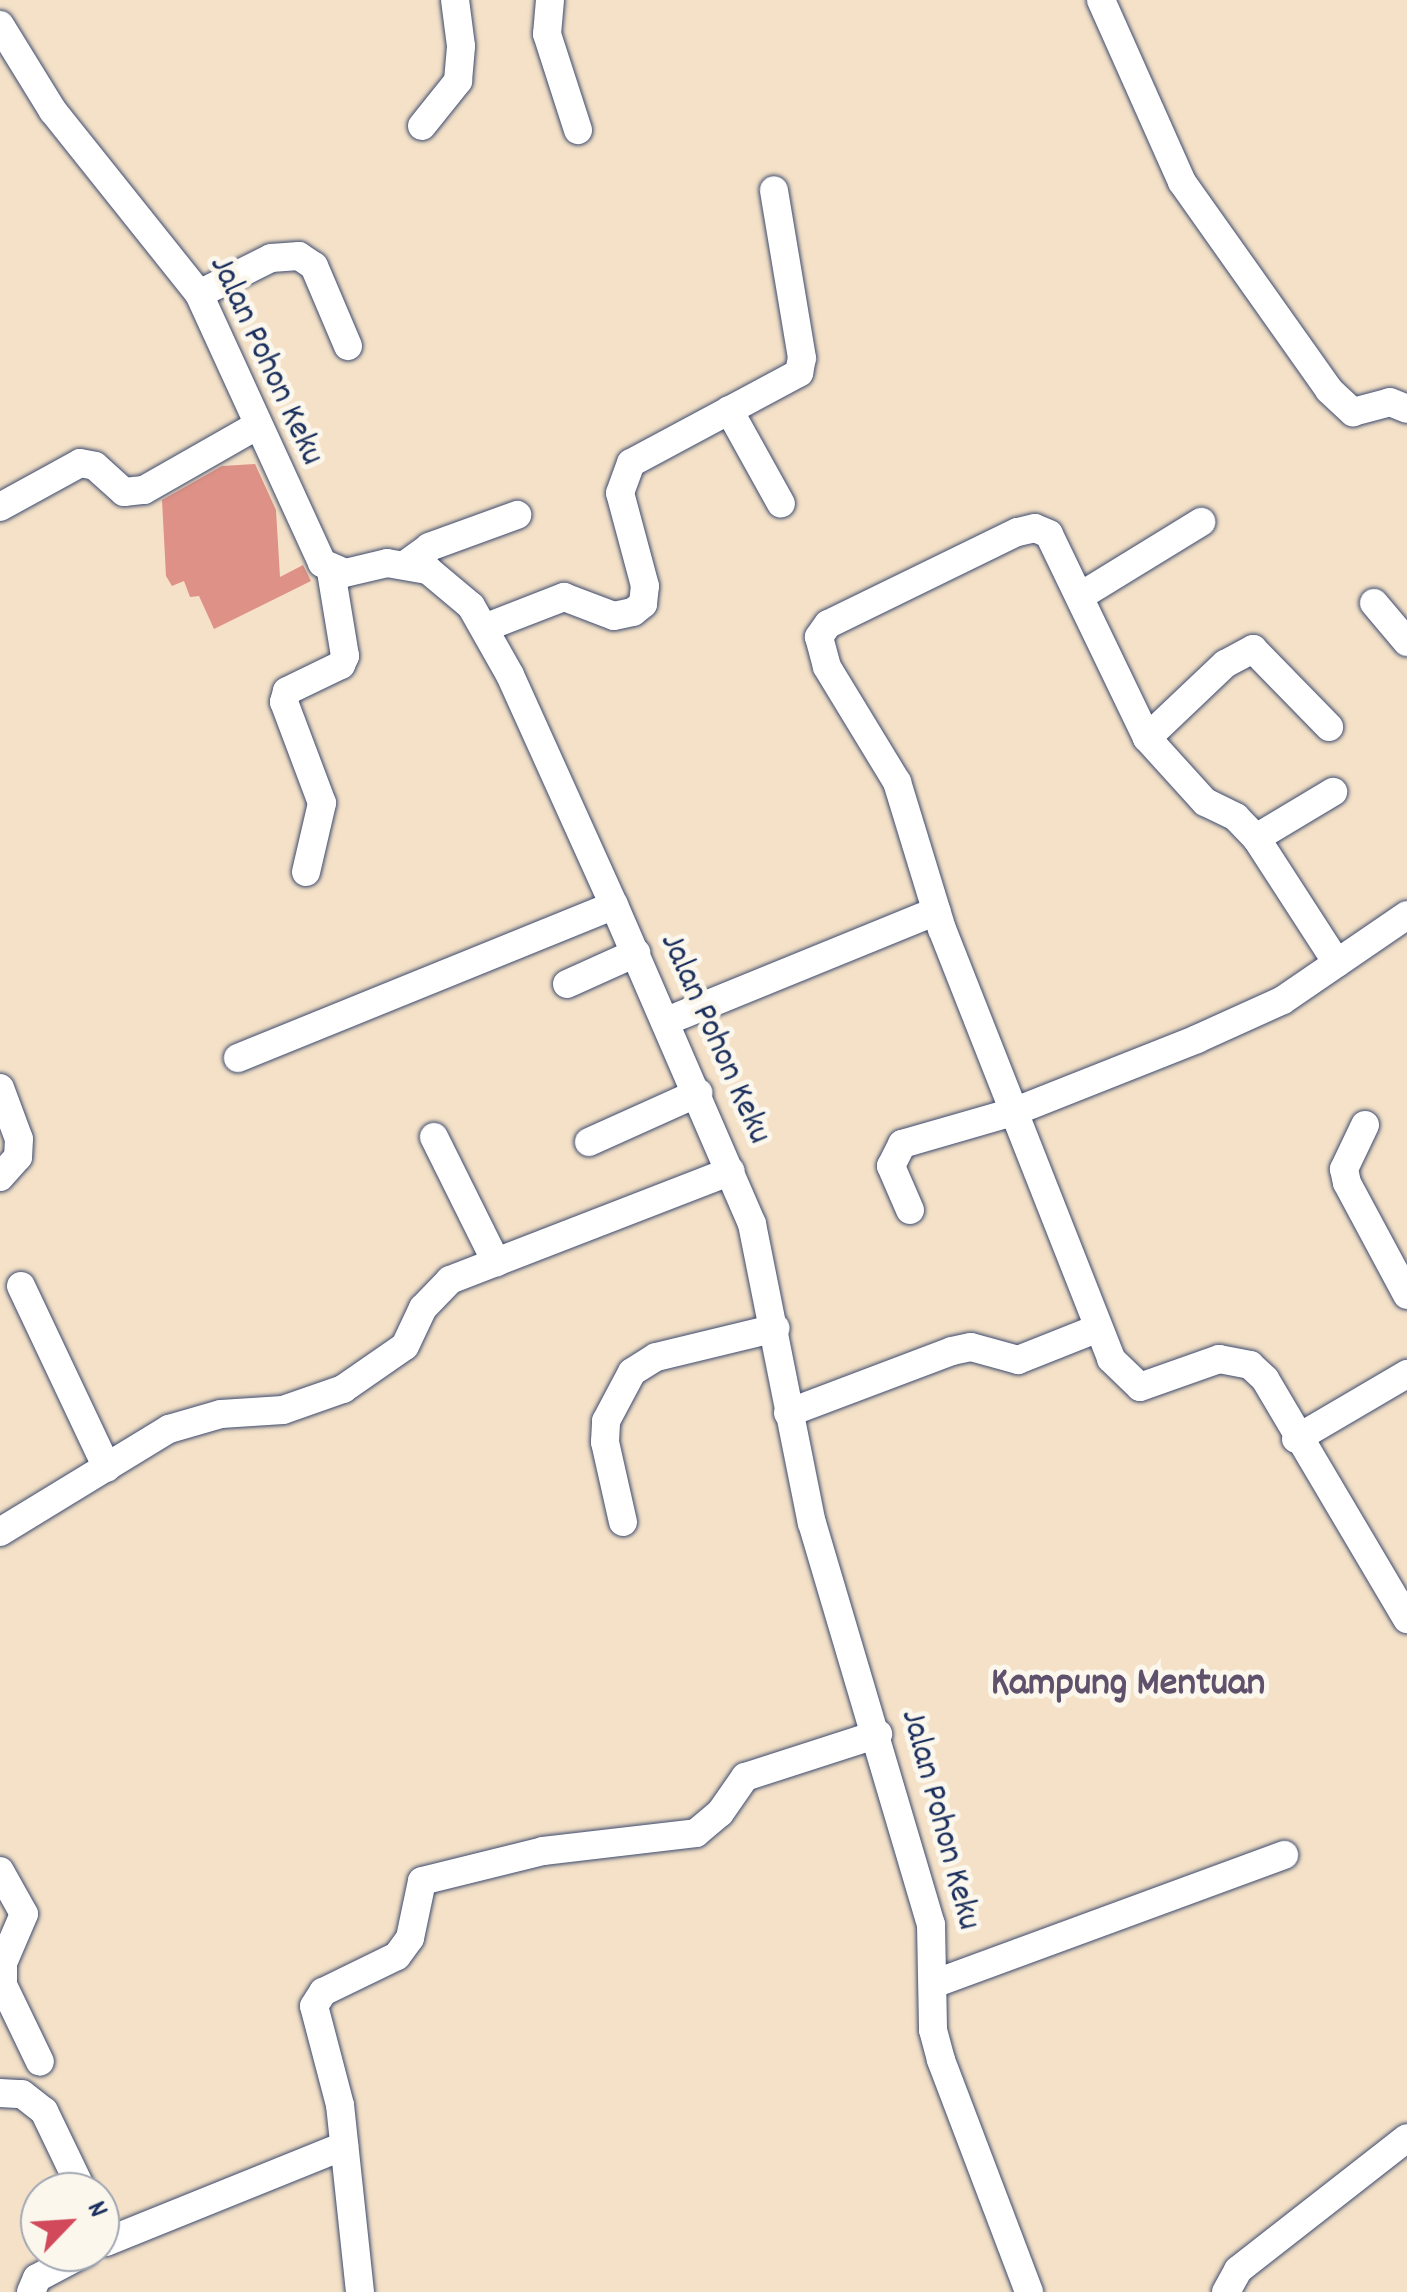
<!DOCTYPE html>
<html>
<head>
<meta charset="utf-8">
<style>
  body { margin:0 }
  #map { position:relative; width:1407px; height:2292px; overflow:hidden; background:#f4e1c7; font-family:Dekko,sans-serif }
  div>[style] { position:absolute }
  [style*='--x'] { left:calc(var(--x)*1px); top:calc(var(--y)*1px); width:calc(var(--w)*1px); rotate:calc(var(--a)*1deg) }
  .building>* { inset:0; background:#de9186 }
  .roads { filter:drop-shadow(0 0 2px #3c4a6e) drop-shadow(0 0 2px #3c4a6e) }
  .minor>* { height:28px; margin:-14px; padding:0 14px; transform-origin:14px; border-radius:14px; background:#fff }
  span { translate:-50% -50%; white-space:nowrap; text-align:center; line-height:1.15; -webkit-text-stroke:10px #fbf7ec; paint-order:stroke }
  .street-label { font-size:35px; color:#1b2f5e }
  .quarter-label { font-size:40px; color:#5f516c; font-weight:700 }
  .north { position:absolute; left:20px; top:2172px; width:100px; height:100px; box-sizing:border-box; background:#fbf7ec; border:2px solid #a1a7b3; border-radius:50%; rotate:65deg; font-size:28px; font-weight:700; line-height:40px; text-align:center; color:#1b2f5e }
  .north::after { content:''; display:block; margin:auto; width:35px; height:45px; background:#d1495b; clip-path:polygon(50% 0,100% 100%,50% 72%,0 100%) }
</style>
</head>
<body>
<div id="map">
  <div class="building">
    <i style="clip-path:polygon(255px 464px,276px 510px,280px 577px,303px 565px,311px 581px,214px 629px,199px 596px,190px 597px,184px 581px,172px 586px,166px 576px,162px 500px,222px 466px)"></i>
  </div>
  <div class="roads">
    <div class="minor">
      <i style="--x:550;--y:0;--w:34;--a:95"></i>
      <i style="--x:547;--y:34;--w:101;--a:72.1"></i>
      <i style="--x:1101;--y:0;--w:199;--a:66"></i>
      <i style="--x:1182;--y:182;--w:255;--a:54.7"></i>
      <i style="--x:1329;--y:390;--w:33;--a:43"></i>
      <i style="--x:1353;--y:412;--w:38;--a:-15"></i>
      <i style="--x:1390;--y:402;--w:18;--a:22"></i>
      <i style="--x:0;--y:25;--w:101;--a:58.4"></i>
      <i style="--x:53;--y:111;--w:234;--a:51.4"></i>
      <i style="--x:199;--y:294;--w:296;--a:65.4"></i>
      <i style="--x:322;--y:563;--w:25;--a:23"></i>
      <i style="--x:345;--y:573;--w:43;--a:-13.4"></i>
      <i style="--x:387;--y:563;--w:42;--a:9.7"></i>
      <i style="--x:428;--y:570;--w:56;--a:39.9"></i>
      <i style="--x:471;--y:606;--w:79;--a:60.5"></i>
      <i style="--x:510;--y:675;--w:252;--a:65.7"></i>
      <i style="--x:614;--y:905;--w:348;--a:66.6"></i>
      <i style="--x:752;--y:1224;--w:305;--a:78.7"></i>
      <i style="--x:812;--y:1523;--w:418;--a:73.5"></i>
      <i style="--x:931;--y:1924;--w:106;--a:88.9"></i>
      <i style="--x:933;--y:2030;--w:31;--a:75"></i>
      <i style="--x:941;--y:2060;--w:248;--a:69.2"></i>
      <i style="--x:422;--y:126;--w:58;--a:-51.3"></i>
      <i style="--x:458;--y:81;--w:35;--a:-85"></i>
      <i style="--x:461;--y:46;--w:46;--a:-97.4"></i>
      <i style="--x:199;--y:294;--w:80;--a:-26.6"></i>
      <i style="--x:271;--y:258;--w:28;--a:-4"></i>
      <i style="--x:299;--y:256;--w:18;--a:34"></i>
      <i style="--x:314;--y:266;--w:87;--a:67"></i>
      <i style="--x:729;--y:410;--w:107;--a:61"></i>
      <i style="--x:0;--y:507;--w:91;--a:-28.8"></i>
      <i style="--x:80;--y:463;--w:15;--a:11"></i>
      <i style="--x:95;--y:466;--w:39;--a:42"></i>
      <i style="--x:124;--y:492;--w:20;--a:-6"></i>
      <i style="--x:144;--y:490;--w:129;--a:-29.7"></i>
      <i style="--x:406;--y:564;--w:29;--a:-36"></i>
      <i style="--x:429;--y:547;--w:94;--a:-20"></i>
      <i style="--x:1082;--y:595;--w:140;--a:-31.5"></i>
      <i style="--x:1374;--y:603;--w:51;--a:49.8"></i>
      <i style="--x:484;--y:628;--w:86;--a:-21.2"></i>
      <i style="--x:564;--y:597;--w:53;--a:20.8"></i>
      <i style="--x:614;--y:616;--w:19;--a:-12"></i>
      <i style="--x:633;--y:612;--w:13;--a:-39"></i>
      <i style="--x:643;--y:604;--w:18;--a:-84"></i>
      <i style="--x:645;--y:586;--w:96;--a:-105"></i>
      <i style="--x:620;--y:493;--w:32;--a:-70"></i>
      <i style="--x:631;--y:463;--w:191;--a:-28.2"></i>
      <i style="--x:799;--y:373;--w:15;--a:-79"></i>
      <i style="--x:802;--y:358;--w:170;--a:-99.5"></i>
      <i style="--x:1147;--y:738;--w:108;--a:-43.5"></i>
      <i style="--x:1225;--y:664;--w:32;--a:-28"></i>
      <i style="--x:1253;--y:649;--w:109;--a:45.7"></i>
      <i style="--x:1256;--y:838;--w:90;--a:-30.9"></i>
      <i style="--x:306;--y:872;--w:71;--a:-76.9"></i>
      <i style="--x:322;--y:803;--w:108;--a:-110.6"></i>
      <i style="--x:284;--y:702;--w:11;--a:-75"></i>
      <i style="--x:287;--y:691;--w:60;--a:-25.7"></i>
      <i style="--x:341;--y:665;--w:10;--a:-66"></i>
      <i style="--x:345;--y:656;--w:86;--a:-99.4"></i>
      <i style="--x:1337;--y:963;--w:149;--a:-122.9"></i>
      <i style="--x:1256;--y:838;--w:29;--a:-134"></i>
      <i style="--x:1236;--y:817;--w:34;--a:-154"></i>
      <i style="--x:1205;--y:802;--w:86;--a:-132.2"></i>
      <i style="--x:1147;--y:738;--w:226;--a:-115.7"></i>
      <i style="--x:1049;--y:534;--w:15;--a:-157"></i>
      <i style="--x:1035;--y:528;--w:18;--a:167"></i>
      <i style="--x:1017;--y:532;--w:210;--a:154"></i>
      <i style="--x:828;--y:624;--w:16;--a:125"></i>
      <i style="--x:819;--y:637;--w:31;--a:75"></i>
      <i style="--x:827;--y:667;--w:135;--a:58.7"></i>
      <i style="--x:897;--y:782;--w:154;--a:73"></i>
      <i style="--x:942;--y:929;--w:462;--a:68.5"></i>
      <i style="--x:1111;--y:1359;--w:40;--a:44"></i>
      <i style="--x:1140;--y:1387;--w:84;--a:-19.5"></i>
      <i style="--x:1219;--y:1359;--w:32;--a:11"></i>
      <i style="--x:1250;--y:1365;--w:21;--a:43"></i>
      <i style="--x:1265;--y:1379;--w:279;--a:59.4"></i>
      <i style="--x:567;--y:984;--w:76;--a:-24.2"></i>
      <i style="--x:667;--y:1021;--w:291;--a:-22.2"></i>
      <i style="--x:238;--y:1058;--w:406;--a:-22.1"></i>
      <i style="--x:0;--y:1088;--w:54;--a:69.6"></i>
      <i style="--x:19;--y:1139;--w:18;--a:93"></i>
      <i style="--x:18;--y:1157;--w:27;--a:132"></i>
      <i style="--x:1365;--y:1125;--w:49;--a:115.5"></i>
      <i style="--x:1344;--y:1169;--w:14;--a:78"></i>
      <i style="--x:1347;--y:1183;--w:127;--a:61.8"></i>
      <i style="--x:434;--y:1137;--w:140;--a:63.6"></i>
      <i style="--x:589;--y:1142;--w:120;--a:-24.2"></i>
      <i style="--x:910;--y:1210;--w:48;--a:-113.4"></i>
      <i style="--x:891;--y:1166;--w:25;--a:-63"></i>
      <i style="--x:902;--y:1144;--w:116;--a:-16.1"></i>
      <i style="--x:1013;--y:1112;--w:198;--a:-21.6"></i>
      <i style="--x:1197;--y:1039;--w:94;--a:-24.4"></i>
      <i style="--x:1283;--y:1000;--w:150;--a:-34.4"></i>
      <i style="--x:21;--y:1286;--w:201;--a:64.7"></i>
      <i style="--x:788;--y:1413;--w:175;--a:-20.7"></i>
      <i style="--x:952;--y:1351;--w:19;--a:-12"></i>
      <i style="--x:971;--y:1347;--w:49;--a:15.5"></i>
      <i style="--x:1018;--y:1360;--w:84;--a:-21.7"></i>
      <i style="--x:1296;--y:1439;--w:129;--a:-30.4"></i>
      <i style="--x:623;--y:1522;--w:82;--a:-102.7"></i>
      <i style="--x:605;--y:1442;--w:21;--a:-87"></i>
      <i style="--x:606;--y:1421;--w:55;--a:-62"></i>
      <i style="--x:632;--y:1372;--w:28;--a:-32"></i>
      <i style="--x:656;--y:1357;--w:123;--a:-13.6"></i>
      <i style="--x:0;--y:1532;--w:198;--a:-31.4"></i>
      <i style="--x:169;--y:1429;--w:54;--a:-16.1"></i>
      <i style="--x:221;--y:1414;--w:62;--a:-3.7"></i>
      <i style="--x:283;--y:1410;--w:64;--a:-19.3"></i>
      <i style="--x:343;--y:1389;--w:75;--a:-34.7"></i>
      <i style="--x:405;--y:1346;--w:42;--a:-64.7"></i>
      <i style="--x:423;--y:1308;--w:39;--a:-46"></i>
      <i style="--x:450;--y:1280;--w:301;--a:-21.2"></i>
      <i style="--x:0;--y:1871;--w:49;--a:60.8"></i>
      <i style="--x:24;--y:1914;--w:53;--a:113.2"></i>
      <i style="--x:3;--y:1963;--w:22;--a:90"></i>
      <i style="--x:3;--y:1985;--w:85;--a:64.3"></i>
      <i style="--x:936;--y:1983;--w:371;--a:-20.2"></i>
      <i style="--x:0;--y:2093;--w:22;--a:3"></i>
      <i style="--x:22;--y:2094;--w:28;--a:38"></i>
      <i style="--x:44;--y:2111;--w:90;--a:64.3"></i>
      <i style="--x:100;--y:2230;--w:13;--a:63"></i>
      <i style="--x:106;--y:2242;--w:257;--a:-22"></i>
      <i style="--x:31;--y:2292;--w:15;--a:-67"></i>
      <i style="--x:37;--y:2278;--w:55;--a:-28"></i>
      <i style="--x:360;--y:2292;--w:188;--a:-96.1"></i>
      <i style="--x:340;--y:2105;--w:102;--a:-104.7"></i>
      <i style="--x:314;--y:2006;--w:17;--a:-57"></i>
      <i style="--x:323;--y:1992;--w:82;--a:-25.9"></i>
      <i style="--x:397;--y:1956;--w:22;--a:-54"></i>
      <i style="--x:410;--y:1938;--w:58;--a:-78.1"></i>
      <i style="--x:422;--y:1881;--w:125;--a:-13.9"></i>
      <i style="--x:543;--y:1851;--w:154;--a:-6.7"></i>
      <i style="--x:696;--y:1833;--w:31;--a:-40"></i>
      <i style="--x:720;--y:1813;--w:44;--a:-55.2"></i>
      <i style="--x:745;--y:1777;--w:140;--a:-17.9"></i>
      <i style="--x:1226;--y:2292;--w:25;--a:-61"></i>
      <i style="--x:1238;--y:2270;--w:214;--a:-38"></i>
    </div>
  </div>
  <div class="street-label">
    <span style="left:265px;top:361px;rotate:65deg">Jalan Pohon Keku</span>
    <span style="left:714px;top:1039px;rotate:66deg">Jalan Pohon Keku</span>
    <span style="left:939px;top:1820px;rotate:75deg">Jalan Pohon Keku</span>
  </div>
  <div class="quarter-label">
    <span style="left:1128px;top:1686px">Kampung Mentuan</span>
  </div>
  <div class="north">N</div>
</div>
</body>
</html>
